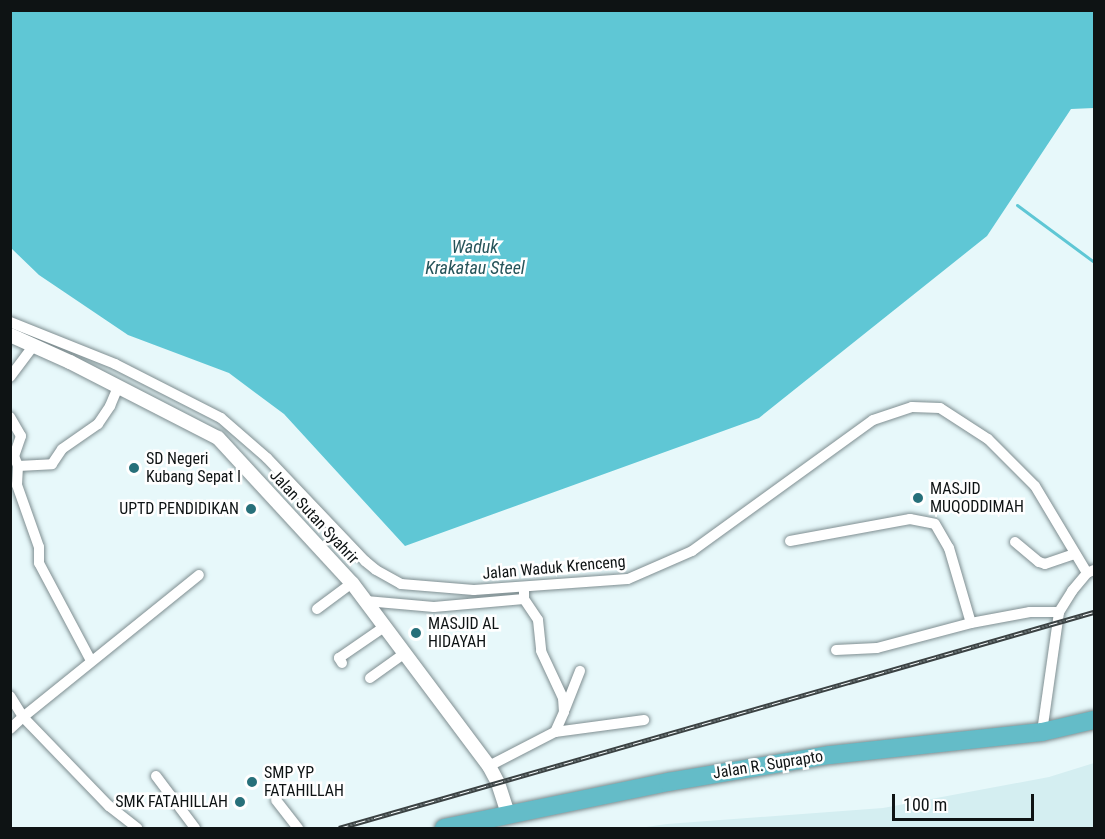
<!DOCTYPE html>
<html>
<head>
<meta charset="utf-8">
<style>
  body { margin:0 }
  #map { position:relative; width:1105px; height:839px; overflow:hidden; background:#e7f8fa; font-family:"Roboto Condensed",sans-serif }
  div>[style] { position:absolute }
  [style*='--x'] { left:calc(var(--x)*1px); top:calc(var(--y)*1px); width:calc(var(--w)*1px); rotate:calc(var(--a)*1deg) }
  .built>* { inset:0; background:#d4eef1 }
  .water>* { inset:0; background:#5fc7d5 }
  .stream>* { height:3px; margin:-1.5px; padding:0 1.5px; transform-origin:1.5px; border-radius:1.5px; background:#5fc7d5 }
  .roads { filter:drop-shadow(0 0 2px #7f8e91) drop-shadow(0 0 2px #7f8e91) }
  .minor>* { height:10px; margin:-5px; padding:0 5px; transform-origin:5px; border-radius:5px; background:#fff }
  .tertiary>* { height:14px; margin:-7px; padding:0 7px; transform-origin:7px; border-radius:7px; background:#fff }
  .trunk>* { height:18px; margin:-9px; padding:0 9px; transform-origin:9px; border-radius:9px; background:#64bcc8 }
  .rail>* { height:5px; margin-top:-2.5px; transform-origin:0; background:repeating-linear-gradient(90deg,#fff 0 9px,#3b4243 0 18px); box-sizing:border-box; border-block:2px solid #3b4243 }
  .dots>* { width:16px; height:16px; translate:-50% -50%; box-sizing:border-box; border:3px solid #fff; border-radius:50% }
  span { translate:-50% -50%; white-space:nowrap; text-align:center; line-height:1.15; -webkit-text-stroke:5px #fff; paint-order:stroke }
  .poi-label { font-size:16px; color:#0e1314 }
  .left { translate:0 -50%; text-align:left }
  .right { translate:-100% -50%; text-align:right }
  .street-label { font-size:16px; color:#0e1314 }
  .water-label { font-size:18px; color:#26545a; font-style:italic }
  .frame { position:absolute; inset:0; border:12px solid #0e1314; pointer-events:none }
  .scale { position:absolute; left:892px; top:794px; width:142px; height:27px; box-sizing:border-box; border:3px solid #0e1314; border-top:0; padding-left:8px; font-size:18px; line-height:21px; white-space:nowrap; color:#0e1314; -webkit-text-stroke:4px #fff; paint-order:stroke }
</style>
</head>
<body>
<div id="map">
  <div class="built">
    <i style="clip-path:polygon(1094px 763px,1094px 828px,639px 828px,667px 824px,883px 808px,1049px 777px)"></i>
  </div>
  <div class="water">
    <i style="clip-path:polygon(10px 11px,1094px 11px,1094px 108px,1071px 109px,987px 236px,759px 418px,405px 546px,284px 414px,229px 373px,128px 335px,39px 275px,11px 248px)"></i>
  </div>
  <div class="stream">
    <i style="--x:1017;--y:205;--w:96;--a:36.5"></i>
  </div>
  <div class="roads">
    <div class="minor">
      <i style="--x:10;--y:322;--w:113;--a:21.8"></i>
      <i style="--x:115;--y:364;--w:119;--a:27"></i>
      <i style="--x:221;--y:418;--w:61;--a:41"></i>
      <i style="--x:267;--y:458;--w:142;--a:46.4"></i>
      <i style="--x:365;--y:561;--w:14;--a:39"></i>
      <i style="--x:376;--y:570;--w:29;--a:29"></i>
      <i style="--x:401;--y:584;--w:73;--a:4.7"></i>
      <i style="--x:474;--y:590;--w:154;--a:-4.1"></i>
      <i style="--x:628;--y:579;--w:70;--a:-23.6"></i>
      <i style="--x:692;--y:551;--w:223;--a:-35.9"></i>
      <i style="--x:873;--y:420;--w:41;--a:-18.4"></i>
      <i style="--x:912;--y:407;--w:28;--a:2"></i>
      <i style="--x:940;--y:408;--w:57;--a:32.9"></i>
      <i style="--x:988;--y:439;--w:66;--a:45"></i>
      <i style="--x:1035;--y:486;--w:101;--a:59.1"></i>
      <i style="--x:1087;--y:573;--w:8;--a:-23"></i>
      <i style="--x:10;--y:377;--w:39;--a:-53"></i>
      <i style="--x:10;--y:417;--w:22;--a:60"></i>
      <i style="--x:21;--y:436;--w:21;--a:109"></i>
      <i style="--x:14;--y:456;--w:11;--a:68"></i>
      <i style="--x:18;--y:466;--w:19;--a:93"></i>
      <i style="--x:17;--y:485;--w:66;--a:70.5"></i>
      <i style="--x:39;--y:547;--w:16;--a:90"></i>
      <i style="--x:39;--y:563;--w:111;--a:62"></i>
      <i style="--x:18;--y:466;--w:34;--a:-3"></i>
      <i style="--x:52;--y:464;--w:18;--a:-56"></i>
      <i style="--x:62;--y:449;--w:44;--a:-34.8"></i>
      <i style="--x:98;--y:424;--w:22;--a:-56"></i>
      <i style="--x:110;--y:406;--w:21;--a:-67"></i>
      <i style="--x:790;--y:541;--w:122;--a:-10.4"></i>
      <i style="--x:910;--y:519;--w:25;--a:11"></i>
      <i style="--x:935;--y:524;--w:28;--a:60"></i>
      <i style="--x:949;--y:548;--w:78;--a:73.7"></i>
      <i style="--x:971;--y:623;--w:60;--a:-10.6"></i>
      <i style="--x:1030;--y:612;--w:29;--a:0"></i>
      <i style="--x:1059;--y:612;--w:25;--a:-58"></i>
      <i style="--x:1072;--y:591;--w:23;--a:-50"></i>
      <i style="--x:1015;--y:542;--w:31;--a:40"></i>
      <i style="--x:1039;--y:562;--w:6;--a:18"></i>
      <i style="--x:1045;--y:564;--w:31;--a:-19"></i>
      <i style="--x:524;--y:591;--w:8;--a:90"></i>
      <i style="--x:524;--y:599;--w:25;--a:56"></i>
      <i style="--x:538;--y:620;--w:31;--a:84"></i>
      <i style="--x:541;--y:651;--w:52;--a:64.9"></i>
      <i style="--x:563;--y:698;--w:14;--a:86"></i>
      <i style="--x:564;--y:712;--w:22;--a:114"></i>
      <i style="--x:366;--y:601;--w:68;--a:5"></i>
      <i style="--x:434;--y:607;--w:90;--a:-5.1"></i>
      <i style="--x:317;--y:609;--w:44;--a:-36.6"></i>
      <i style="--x:836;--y:650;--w:41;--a:-2.8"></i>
      <i style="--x:877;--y:648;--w:97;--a:-14.9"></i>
      <i style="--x:342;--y:663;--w:6;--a:-121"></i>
      <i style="--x:339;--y:658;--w:55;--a:-34.6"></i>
      <i style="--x:370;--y:678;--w:43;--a:-35.5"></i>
      <i style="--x:10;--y:696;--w:25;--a:58"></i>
      <i style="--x:23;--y:717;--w:226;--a:-38.9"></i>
      <i style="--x:565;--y:709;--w:41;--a:-68.5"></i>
      <i style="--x:10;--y:729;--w:18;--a:-43"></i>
      <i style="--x:23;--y:717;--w:124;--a:46"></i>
      <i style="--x:109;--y:806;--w:36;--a:38"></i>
      <i style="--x:1042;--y:732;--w:121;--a:-81.9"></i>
      <i style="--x:489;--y:766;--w:74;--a:-27.3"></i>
      <i style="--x:555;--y:732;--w:90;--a:-7.7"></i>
      <i style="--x:156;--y:776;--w:65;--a:53.1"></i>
      <i style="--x:276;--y:800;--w:36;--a:52"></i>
    </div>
    <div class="tertiary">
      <i style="--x:10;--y:335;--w:66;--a:24.2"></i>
      <i style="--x:70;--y:362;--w:166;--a:27.2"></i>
      <i style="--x:218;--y:438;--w:197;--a:47.3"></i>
      <i style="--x:352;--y:583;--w:229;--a:53.2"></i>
      <i style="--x:489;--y:766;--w:19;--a:62"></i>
      <i style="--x:498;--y:783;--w:33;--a:72"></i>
    </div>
    <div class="trunk">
      <i style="--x:444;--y:828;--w:229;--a:-11.6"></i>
      <i style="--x:668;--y:782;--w:164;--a:-9.5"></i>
      <i style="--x:830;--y:755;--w:213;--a:-6.2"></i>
      <i style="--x:1042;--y:732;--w:53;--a:-13"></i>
    </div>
  </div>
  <div class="rail">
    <i style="--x:339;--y:828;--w:785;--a:-15.97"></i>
  </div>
  <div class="dots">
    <i style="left:134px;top:468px;background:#27707a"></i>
    <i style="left:918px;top:498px;background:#27707a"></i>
    <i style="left:251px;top:509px;background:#27707a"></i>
    <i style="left:416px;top:633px;background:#27707a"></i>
    <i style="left:252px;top:782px;background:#27707a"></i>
    <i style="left:240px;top:802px;background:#27707a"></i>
  </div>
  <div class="poi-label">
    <span class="left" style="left:146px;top:468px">SD Negeri<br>Kubang Sepat I</span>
    <span class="left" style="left:930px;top:498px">MASJID<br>MUQODDIMAH</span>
    <span class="right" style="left:239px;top:509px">UPTD PENDIDIKAN</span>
    <span class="left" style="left:428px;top:633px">MASJID AL<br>HIDAYAH</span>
    <span class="left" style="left:264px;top:782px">SMP YP<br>FATAHILLAH</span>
    <span class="right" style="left:228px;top:802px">SMK FATAHILLAH</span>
  </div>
  <div class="street-label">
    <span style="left:314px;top:517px;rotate:47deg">Jalan Sutan Syahrir</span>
    <span style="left:554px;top:568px;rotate:-5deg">Jalan Waduk Krenceng</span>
    <span style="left:768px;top:765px;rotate:-9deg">Jalan R. Suprapto</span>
  </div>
  <div class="water-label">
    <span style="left:475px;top:258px">Waduk<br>Krakatau Steel</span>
  </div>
  <div class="frame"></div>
  <div class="scale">100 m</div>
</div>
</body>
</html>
